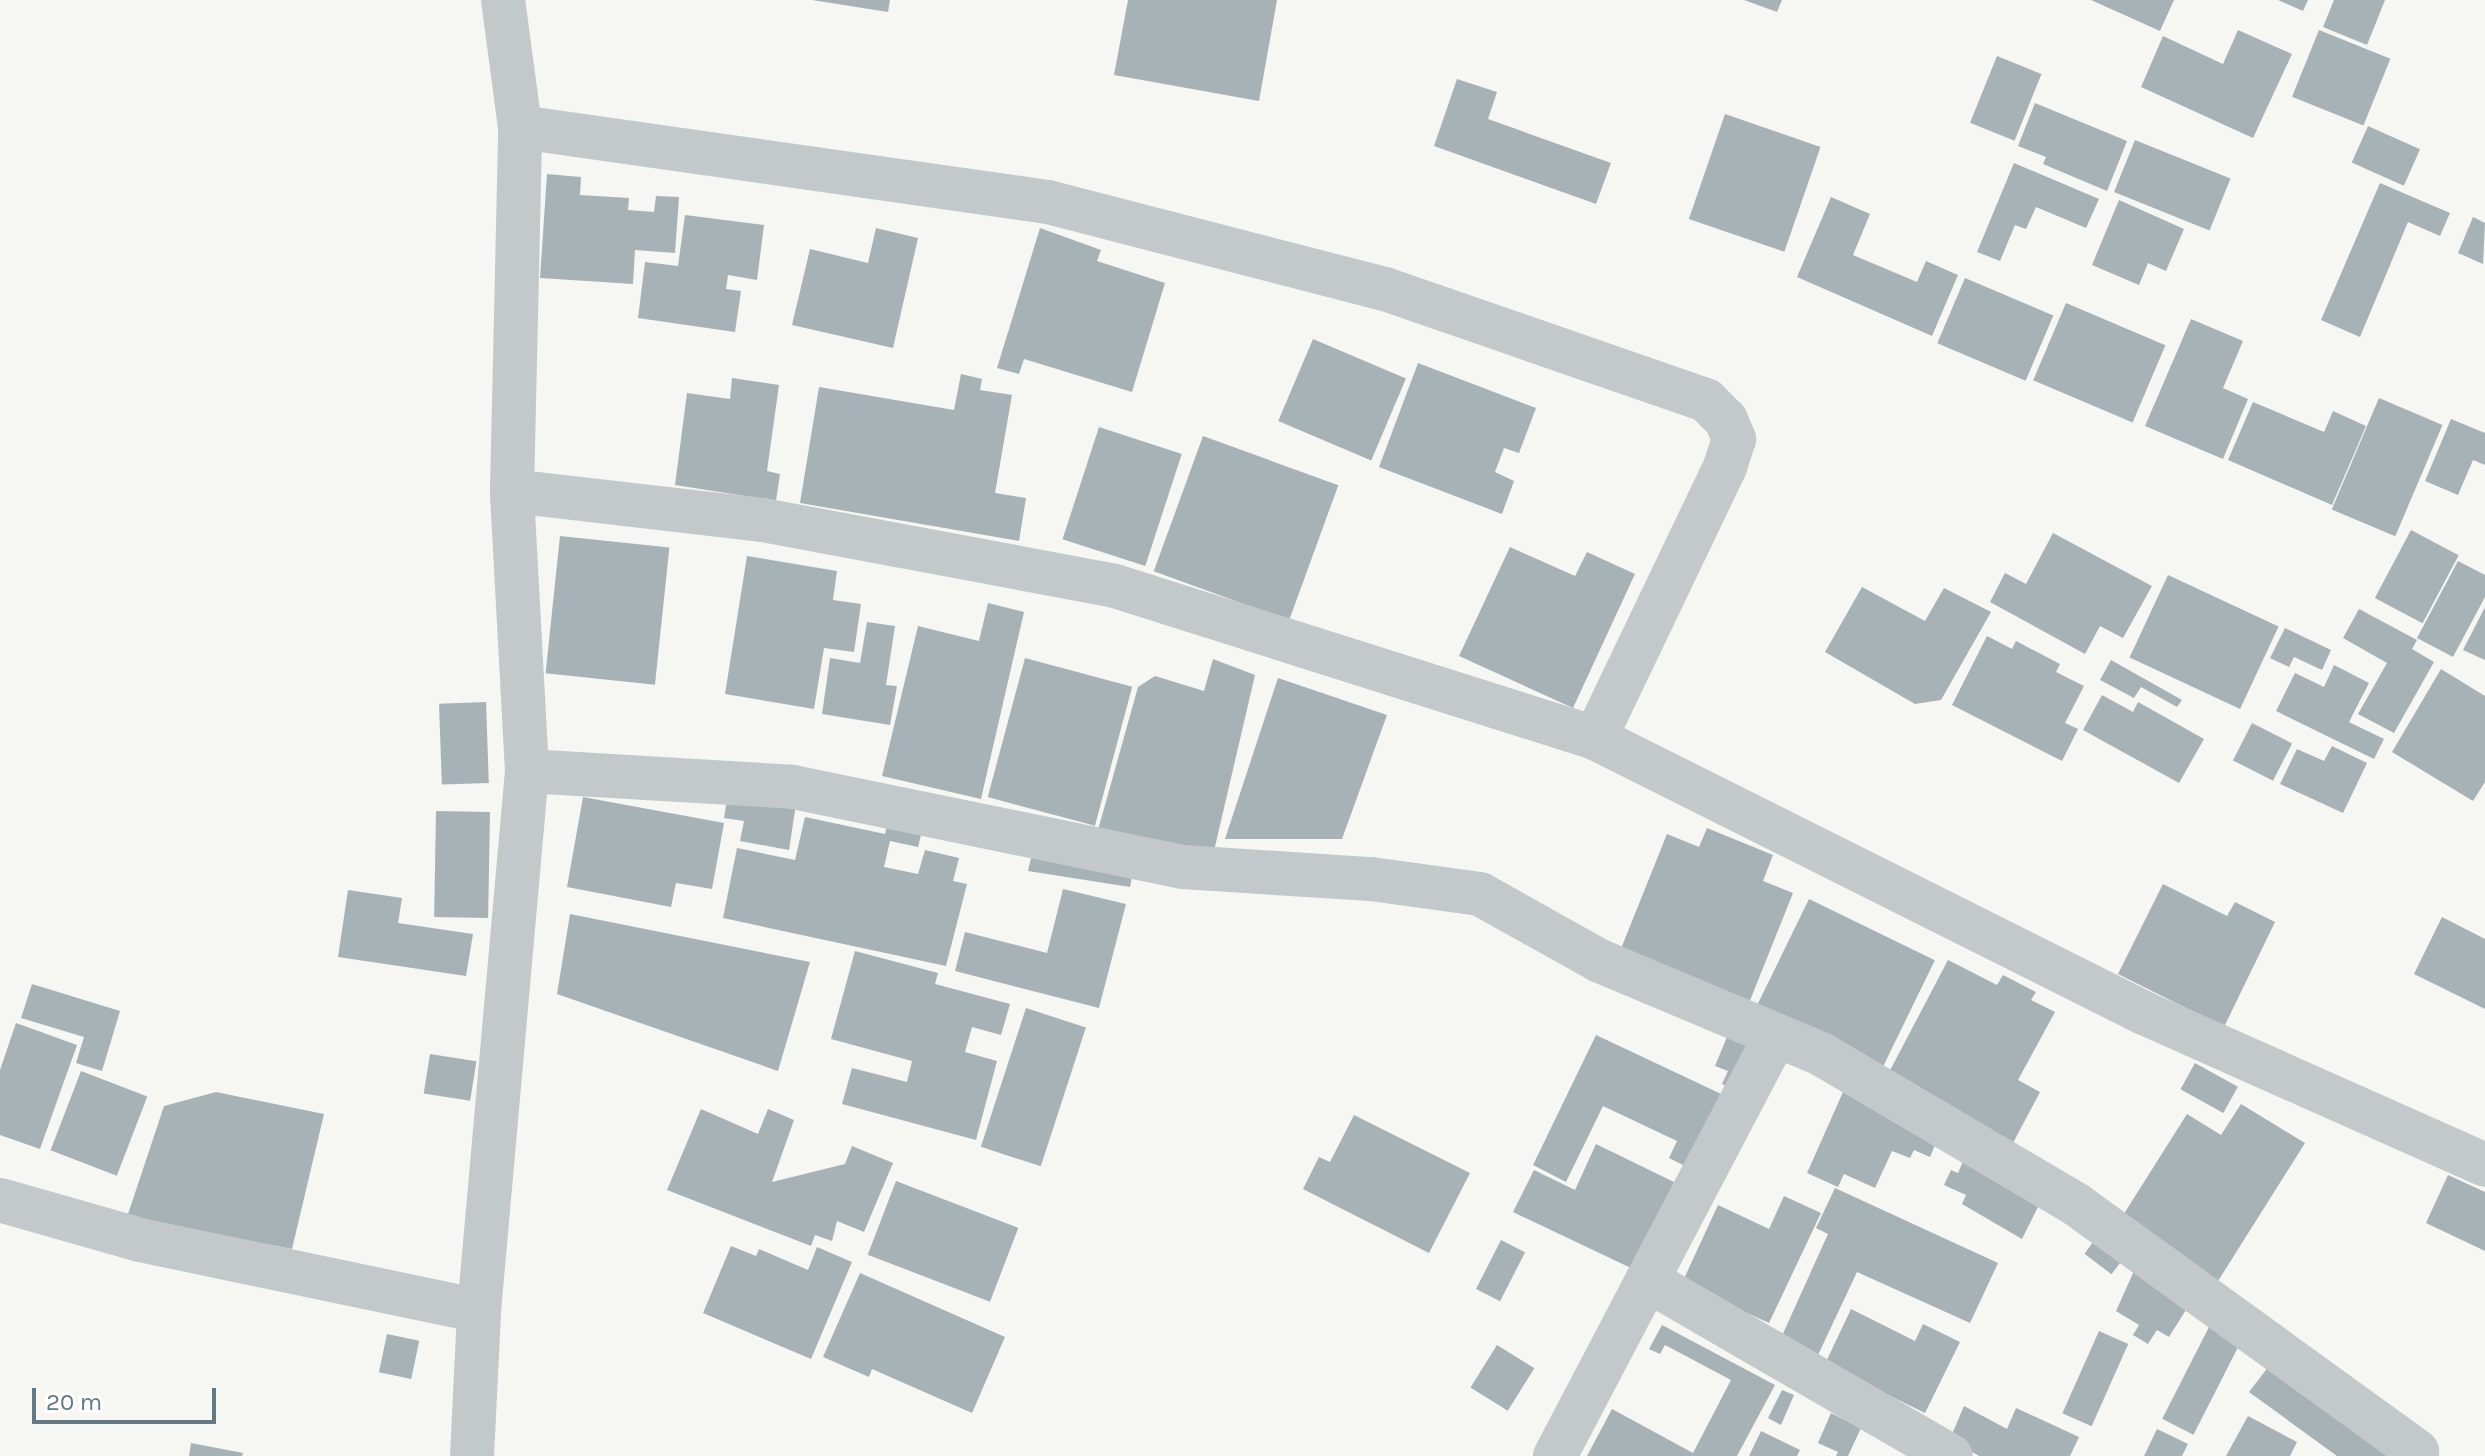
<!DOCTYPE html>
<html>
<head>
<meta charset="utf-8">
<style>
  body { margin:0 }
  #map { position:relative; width:2485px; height:1456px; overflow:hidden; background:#f6f6f2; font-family:Karla,sans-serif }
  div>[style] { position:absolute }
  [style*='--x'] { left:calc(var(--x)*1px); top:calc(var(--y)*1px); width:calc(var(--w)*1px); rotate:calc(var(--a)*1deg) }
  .building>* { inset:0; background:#a7b2b6; transform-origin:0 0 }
  .minor>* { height:44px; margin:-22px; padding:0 22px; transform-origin:22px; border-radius:22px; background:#c3c8ca }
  span { translate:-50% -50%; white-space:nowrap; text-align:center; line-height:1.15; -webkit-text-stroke:8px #fff; paint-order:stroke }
  .scale { position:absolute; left:32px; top:1388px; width:184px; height:36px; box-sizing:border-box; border:4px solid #637a85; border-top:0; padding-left:10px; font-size:24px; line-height:28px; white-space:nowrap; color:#637a85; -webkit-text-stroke:6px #fff; paint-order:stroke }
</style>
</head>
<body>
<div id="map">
  <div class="building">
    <i style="clip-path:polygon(812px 0,890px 0,888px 12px)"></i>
    <i style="clip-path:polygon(1128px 0,1277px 0,1259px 101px,1114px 75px)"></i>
    <i style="clip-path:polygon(1744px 0,1782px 0,1777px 12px)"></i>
    <i style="clip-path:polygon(2091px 0,2174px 0,2160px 31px)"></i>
    <i style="clip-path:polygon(2278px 0,2308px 0,2303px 11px)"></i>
    <i style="clip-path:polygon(2334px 0,2385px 0,2367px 45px,2323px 27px)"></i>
    <i style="clip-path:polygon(2238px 30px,2292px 54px,2253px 138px,2141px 87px,2163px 36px,2223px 64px)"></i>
    <i style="left:2319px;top:30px;width:77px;height:72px;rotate:22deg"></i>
    <i style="left:1997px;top:56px;width:48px;height:72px;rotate:22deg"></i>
    <i style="clip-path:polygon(1457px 79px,1497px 92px,1488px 119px,1611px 163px,1596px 204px,1434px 146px)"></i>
    <i style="clip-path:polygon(2035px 103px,2127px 141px,2107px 191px,2043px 164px,2046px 157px,2018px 146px)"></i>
    <i style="left:1725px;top:114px;width:101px;height:111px;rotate:19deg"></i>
    <i style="left:2368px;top:126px;width:57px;height:40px;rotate:24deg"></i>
    <i style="left:2135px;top:140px;width:103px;height:56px;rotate:22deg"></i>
    <i style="clip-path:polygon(2014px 163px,2099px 199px,2086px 228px,2036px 207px,2026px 229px,2015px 225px,2000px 261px,1977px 252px)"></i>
    <i style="clip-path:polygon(547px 174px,581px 177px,580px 195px,629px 198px,628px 210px,654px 212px,656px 196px,679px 197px,675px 253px,635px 250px,633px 284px,540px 278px)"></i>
    <i style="clip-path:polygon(2380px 183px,2450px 213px,2440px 236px,2408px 222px,2360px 337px,2321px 320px)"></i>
    <i style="clip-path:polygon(1831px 197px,1870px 214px,1853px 255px,1917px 282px,1926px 261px,1958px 275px,1932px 336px,1797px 277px)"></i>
    <i style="clip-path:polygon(2119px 200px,2184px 229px,2166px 271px,2148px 263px,2139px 285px,2092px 265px)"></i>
    <i style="clip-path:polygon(685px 215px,764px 225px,757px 280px,728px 275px,726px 289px,741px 291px,735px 332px,638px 318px,645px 262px,678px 266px)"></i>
    <i style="clip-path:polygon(2473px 217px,2485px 223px,2483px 264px,2458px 253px)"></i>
    <i style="clip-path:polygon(876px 228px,918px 238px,893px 348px,792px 325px,810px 249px,868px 263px)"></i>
    <i style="clip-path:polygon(1040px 228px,1101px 250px,1097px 261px,1165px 283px,1132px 392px,1024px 359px,1019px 374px,997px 368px)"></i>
    <i style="left:1965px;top:278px;width:96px;height:71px;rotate:23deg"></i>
    <i style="left:2066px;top:303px;width:108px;height:84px;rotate:23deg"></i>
    <i style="clip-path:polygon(2191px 319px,2243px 341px,2223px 388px,2248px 399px,2223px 459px,2145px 426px)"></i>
    <i style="left:1313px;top:339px;width:101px;height:89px;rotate:23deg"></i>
    <i style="clip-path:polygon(1418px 363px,1536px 408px,1519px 453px,1504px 448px,1495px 472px,1514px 481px,1502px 514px,1379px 467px)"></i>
    <i style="clip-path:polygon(961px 374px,982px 379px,980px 390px,1012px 395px,995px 493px,1026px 498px,1019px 541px,800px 503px,819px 387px,954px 410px)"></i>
    <i style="clip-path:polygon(732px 378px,779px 385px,767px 471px,780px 474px,776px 501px,675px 485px,687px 393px,730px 399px)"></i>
    <i style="left:2379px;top:398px;width:69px;height:121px;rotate:23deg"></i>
    <i style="clip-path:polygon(2253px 402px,2324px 432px,2333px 411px,2366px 426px,2332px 505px,2228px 460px)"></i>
    <i style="clip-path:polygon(2451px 419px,2485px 433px,2485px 465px,2473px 460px,2458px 495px,2425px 481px)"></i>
    <i style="left:1099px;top:427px;width:87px;height:118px;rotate:18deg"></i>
    <i style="left:1203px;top:436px;width:144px;height:144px;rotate:20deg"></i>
    <i style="left:2411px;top:530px;width:54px;height:77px;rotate:28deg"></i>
    <i style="clip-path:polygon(2053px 533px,2152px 586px,2123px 638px,2100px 626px,2085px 654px,1990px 602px,2005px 573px,2026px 584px)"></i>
    <i style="left:560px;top:536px;width:110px;height:138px;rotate:6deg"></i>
    <i style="clip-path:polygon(1510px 547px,1575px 576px,1587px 552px,1635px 574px,1573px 708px,1459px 656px)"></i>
    <i style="clip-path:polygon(747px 556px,837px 571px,833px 600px,861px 604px,854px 652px,824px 648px,814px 709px,725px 694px)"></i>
    <i style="clip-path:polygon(2458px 561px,2485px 575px,2485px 597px,2453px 657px,2417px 638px)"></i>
    <i style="left:2168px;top:575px;width:122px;height:91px;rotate:25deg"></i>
    <i style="clip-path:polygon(1862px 587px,1925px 621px,1944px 588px,1991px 612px,1941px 700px,1915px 704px,1825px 652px)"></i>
    <i style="clip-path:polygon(988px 603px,1024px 612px,981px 799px,882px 776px,918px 626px,979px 641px)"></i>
    <i style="clip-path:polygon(2485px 607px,2485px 660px,2463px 650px)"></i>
    <i style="clip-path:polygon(2359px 609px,2417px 640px,2412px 649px,2434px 662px,2394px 733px,2358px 714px,2387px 663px,2343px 638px)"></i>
    <i style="clip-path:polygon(867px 622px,895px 626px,886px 685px,897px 686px,890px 725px,822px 714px,830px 658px,860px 663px)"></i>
    <i style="clip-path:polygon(2285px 628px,2331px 650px,2322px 670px,2294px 657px,2289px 667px,2270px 658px)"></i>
    <i style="clip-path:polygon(1987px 636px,2012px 649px,2016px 641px,2060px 664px,2056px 672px,2084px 686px,2065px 723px,2078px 729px,2062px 761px,1952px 705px)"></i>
    <i style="left:1025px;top:658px;width:111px;height:144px;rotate:15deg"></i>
    <i style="clip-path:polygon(1213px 659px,1255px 675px,1214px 851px,1098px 830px,1138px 687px,1155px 676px,1204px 691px)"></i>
    <i style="clip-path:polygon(2111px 660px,2182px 700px,2177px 707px,2141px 687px,2134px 698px,2100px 680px)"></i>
    <i style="clip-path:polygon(2334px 665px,2369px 683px,2349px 722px,2384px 739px,2374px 759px,2276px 711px,2295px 673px,2324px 687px)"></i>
    <i style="clip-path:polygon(2441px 669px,2485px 696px,2485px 782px,2473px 801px,2392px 752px)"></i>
    <i style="clip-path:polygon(1278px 678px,1387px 715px,1342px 839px,1225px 839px)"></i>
    <i style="clip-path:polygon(2102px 695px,2133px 712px,2138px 702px,2204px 739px,2179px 783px,2083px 730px)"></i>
    <i style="left:486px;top:702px;width:81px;height:47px;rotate:88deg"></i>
    <i style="left:2252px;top:723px;width:45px;height:42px;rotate:27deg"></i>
    <i style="clip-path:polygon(2332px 746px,2367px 763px,2343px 813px,2280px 784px,2297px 749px,2324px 761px)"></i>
    <i style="clip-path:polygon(728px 793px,796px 804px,789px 850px,740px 841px,744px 821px,724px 818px)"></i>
    <i style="clip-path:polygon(583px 797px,724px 823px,712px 889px,676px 883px,671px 907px,567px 887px)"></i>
    <i style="left:436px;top:811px;width:54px;height:106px;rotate:1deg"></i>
    <i style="clip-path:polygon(890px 811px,925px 819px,918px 847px,890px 841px,884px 867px,918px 874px,925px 850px,959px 858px,953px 881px,967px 884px,946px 966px,723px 918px,737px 848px,795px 860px,805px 817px,885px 834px)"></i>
    <i style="clip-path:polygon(1707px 828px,1773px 855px,1763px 881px,1793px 893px,1747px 1008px,1618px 956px,1667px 834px,1699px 847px)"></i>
    <i style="clip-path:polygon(1035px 841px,1135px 862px,1130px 887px,1028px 871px)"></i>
    <i style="clip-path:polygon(2163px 884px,2227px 916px,2235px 902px,2275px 922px,2224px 1027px,2118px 974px)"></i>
    <i style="clip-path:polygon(1063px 889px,1126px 904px,1099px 1008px,955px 971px,965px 932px,1047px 953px)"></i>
    <i style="clip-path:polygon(348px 890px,402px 898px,398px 923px,473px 934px,466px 976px,338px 957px)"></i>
    <i style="left:1809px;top:899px;width:140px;height:120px;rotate:26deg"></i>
    <i style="clip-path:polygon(570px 914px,810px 962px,778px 1071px,557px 994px)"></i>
    <i style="clip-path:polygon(2442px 917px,2485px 939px,2485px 1009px,2414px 974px)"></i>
    <i style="clip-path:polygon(855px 951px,938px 973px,935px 984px,1010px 1004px,1001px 1035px,972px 1027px,965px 1052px,997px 1061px,976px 1140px,842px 1104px,852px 1068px,907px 1082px,912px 1061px,831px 1039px)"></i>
    <i style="clip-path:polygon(1948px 960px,1997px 985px,2003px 975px,2036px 992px,2031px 1000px,2055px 1012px,2018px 1080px,2040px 1092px,2012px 1145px,1886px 1078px)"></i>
    <i style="clip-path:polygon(32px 984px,120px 1011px,102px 1071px,76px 1063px,84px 1037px,21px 1018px)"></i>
    <i style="left:1026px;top:1008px;width:63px;height:146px;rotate:18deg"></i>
    <i style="clip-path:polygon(16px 1023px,77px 1045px,40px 1149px,0 1135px,0 1070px)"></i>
    <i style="clip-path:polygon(1732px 1025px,1764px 1039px,1742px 1092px,1722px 1084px,1728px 1071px,1715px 1066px)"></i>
    <i style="clip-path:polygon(1596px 1035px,1734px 1100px,1699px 1173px,1669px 1158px,1677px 1141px,1603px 1106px,1566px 1182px,1533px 1165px)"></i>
    <i style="left:430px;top:1054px;width:47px;height:40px;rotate:9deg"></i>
    <i style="left:2195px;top:1063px;width:49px;height:30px;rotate:29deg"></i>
    <i style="left:81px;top:1071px;width:71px;height:85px;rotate:21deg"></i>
    <i style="clip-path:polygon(216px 1092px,324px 1114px,292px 1249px,127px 1217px,164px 1106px)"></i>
    <i style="clip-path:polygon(1843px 1092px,1935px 1145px,1930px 1157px,1914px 1150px,1910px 1158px,1892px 1151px,1875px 1188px,1844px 1174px,1838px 1187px,1807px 1173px)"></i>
    <i style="clip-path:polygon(2241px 1104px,2305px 1143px,2213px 1289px,2115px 1228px,2187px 1114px,2221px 1135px)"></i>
    <i style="clip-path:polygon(701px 1109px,758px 1134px,768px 1109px,794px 1120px,772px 1182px,845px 1164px,852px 1146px,893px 1163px,864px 1232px,837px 1221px,832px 1241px,815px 1235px,811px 1246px,667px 1190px)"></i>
    <i style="clip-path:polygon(1354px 1115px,1470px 1173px,1429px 1253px,1303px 1189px,1319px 1157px,1330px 1162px)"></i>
    <i style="clip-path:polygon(1596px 1144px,1674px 1182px,1633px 1269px,1513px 1212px,1534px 1170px,1575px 1190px)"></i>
    <i style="clip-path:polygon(1965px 1157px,2044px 1195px,2022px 1239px,1962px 1204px,1966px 1195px,1944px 1185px,1951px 1170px,1958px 1173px)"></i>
    <i style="clip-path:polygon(2448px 1175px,2485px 1192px,2485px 1251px,2426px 1223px)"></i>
    <i style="left:896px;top:1181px;width:131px;height:79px;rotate:21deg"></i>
    <i style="clip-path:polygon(1835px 1188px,1998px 1263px,1970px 1323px,1857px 1272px,1818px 1355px,1781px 1338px,1828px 1234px,1816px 1228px)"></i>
    <i style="clip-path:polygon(1784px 1196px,1821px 1213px,1769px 1323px,1682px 1283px,1718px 1205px,1769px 1229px)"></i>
    <i style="left:1501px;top:1240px;width:27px;height:55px;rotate:27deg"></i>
    <i style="left:2094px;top:1241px;width:34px;height:16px;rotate:37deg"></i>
    <i style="clip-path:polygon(731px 1246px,756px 1256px,759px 1249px,808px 1270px,817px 1247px,852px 1262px,811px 1359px,703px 1313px)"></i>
    <i style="clip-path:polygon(2134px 1271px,2189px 1305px,2169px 1337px,2157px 1330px,2148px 1344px,2133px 1335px,2139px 1325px,2116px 1311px)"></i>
    <i style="clip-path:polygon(860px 1273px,1005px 1337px,972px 1413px,872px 1369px,869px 1377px,823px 1357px)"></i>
    <i style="clip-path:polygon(1851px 1309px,1915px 1341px,1923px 1324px,1960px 1342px,1925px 1413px,1825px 1364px)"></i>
    <i style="clip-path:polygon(1662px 1325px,1775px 1385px,1737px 1456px,1587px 1456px,1612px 1409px,1693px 1453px,1731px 1380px,1665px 1345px,1660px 1354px,1649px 1349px)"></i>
    <i style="left:2209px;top:1327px;width:35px;height:103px;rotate:27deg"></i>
    <i style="left:2099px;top:1331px;width:32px;height:90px;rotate:24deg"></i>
    <i style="left:387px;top:1334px;width:33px;height:39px;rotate:12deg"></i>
    <i style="left:1497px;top:1345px;width:44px;height:50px;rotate:32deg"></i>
    <i style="clip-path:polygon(2269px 1366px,2392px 1456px,2337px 1456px,2249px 1392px)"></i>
    <i style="clip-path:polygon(1782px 1390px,1794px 1395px,1781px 1425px,1768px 1418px)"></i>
    <i style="clip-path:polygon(1964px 1406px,2007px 1429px,2016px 1408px,2079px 1437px,2070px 1456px,1979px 1456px,1950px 1439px)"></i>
    <i style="clip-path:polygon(1831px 1413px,1861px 1428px,1848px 1456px,1836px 1456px,1838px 1452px,1818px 1443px)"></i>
    <i style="clip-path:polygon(2248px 1416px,2297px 1442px,2290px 1456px,2226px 1456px)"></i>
    <i style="clip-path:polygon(2157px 1429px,2188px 1444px,2182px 1456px,2144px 1456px)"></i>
    <i style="clip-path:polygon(1761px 1431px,1800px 1450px,1797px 1456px,1749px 1456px)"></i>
    <i style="clip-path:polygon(191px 1443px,243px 1453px,242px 1456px,189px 1456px)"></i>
  </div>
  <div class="minor">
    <i style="--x:520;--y:127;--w:533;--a:8.08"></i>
    <i style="--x:1048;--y:202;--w:348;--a:14.5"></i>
    <i style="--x:1385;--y:289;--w:340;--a:19.1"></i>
    <i style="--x:1706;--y:400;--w:28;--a:45"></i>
    <i style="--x:1726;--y:420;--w:21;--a:67"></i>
    <i style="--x:1734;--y:439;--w:29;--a:108"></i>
    <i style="--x:1725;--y:467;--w:301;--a:115.6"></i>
    <i style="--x:512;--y:491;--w:253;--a:6.6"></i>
    <i style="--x:763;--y:520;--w:358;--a:10.6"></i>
    <i style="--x:1115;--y:586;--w:503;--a:17.57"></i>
    <i style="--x:1595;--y:738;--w:614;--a:26.61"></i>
    <i style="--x:2144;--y:1013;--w:373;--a:24"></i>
    <i style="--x:527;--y:771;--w:266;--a:3.4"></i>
    <i style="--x:793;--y:787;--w:398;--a:11.6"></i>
    <i style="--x:1183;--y:867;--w:188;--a:3.7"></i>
    <i style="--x:1371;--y:879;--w:110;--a:7.8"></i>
    <i style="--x:1480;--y:894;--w:137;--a:29.2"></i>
    <i style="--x:1600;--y:961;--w:240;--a:22.8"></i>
    <i style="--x:1821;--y:1054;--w:297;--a:30.5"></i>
    <i style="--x:2077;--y:1205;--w:420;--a:35.9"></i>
    <i style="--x:0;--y:1200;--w:146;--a:15.9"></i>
    <i style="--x:140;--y:1240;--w:346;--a:11.8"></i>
    <i style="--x:1647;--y:1280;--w:351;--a:30.1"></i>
    <i style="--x:472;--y:1456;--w:145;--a:-87.2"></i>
    <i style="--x:479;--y:1311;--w:542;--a:-84.92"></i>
    <i style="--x:527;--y:771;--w:280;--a:-93.1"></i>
    <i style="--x:512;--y:491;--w:364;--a:-88.7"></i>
    <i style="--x:520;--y:127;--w:128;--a:-97.6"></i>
    <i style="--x:1555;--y:1456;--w:475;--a:-62.3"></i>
  </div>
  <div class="scale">20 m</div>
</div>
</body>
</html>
